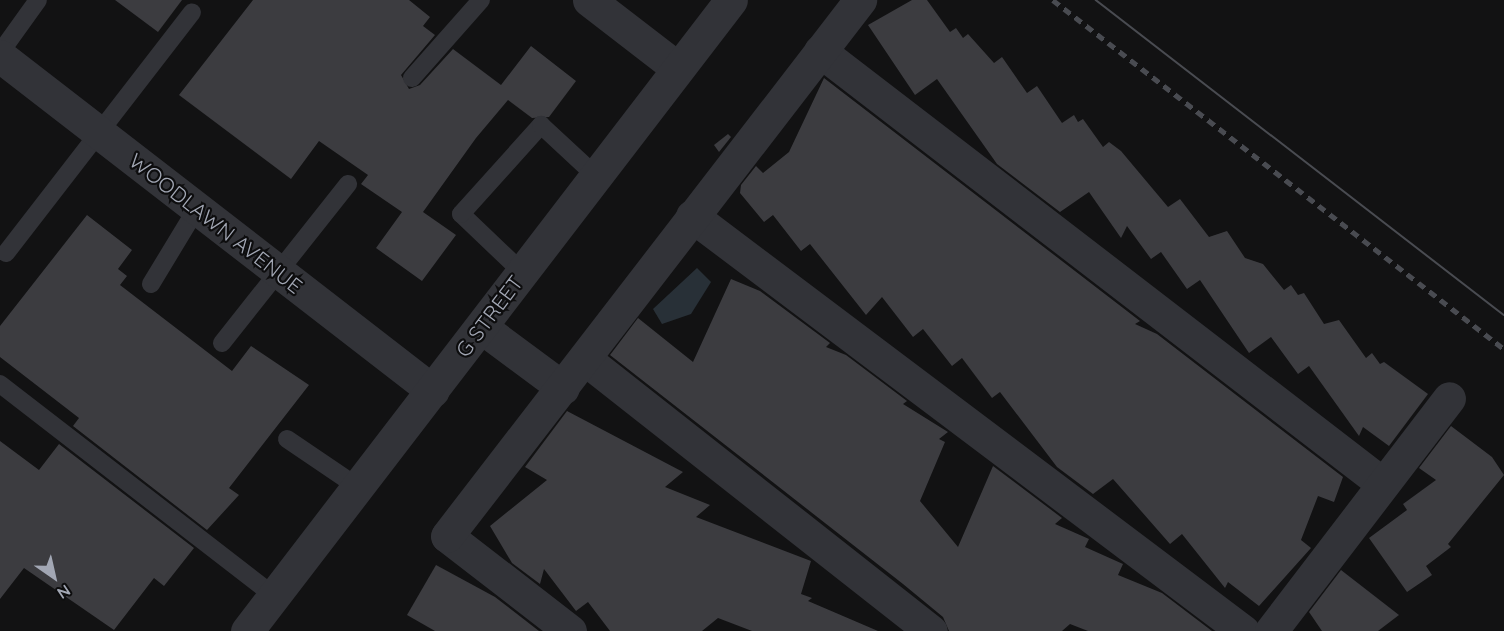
<!DOCTYPE html>
<html>
<head>
<meta charset="utf-8">
<style>
  body { margin:0 }
  #map { position:relative; width:1504px; height:631px; overflow:hidden; background:#121213; font-family:Quicksand,sans-serif }
  div>[style] { position:absolute }
  [style*='--x'] { left:calc(var(--x)*1px); top:calc(var(--y)*1px); width:calc(var(--w)*1px); rotate:calc(var(--a)*1deg) }
  .water>* { inset:0; background:#283037 }
  .building>* { inset:0; background:#3c3c40 }
  .service>* { height:18px; margin:-9px; padding:0 9px; transform-origin:9px; border-radius:9px; background:#323338 }
  .minor>* { height:33px; margin:-16.5px; padding:0 16.5px; transform-origin:16.5px; border-radius:16.5px; background:#323338 }
  .tertiary>* { height:33px; margin:-16.5px; padding:0 16.5px; transform-origin:16.5px; border-radius:16.5px; background:#323338 }
  .tram>* { height:1.5px; margin:-0.75px; padding:0 0.75px; transform-origin:0.75px; border-radius:0.75px; background:#494b51 }
  .rail>* { height:4.5px; margin-top:-2.25px; transform-origin:0; background:repeating-linear-gradient(90deg,#494b51 0 8px,transparent 0 14px) }
  span { translate:-50% -50%; white-space:nowrap; text-align:center; line-height:1.15; -webkit-text-stroke:4.5px #0d0d0e; paint-order:stroke }
  .street-label { font-size:21px; color:#a2a7b4 }
  .north { position:absolute; left:24px; top:547px; width:60px; height:60px; -webkit-text-stroke:4px #0d0d0e; paint-order:stroke; rotate:146deg; font-size:16px; font-weight:700; line-height:24px; text-align:center; color:#a2a7b4 }
  .north::after { content:''; display:block; margin:auto; width:21px; height:27px; background:#a2a7b4; clip-path:polygon(50% 0,100% 100%,50% 72%,0 100%) }
</style>
</head>
<body>
<div id="map">
  <div class="water">
    <i style="clip-path:polygon(697px 268px,711px 282px,691px 314px,662px 324px,653px 309px)"></i>
  </div>
  <div class="building">
    <i style="clip-path:polygon(115px 0,182px 0,158px 32px)"></i>
    <i style="clip-path:polygon(253px 0,409px 0,430px 17px,423px 26px,435px 35px,401px 75px,409px 89px,420px 85px,453px 49px,501px 85px,531px 46px,576px 81px,549px 117px,532px 118px,508px 100px,476px 138px,423px 212px,456px 235px,422px 281px,376px 248px,402px 212px,361px 184px,368px 175px,319px 141px,291px 179px,179px 95px)"></i>
    <i style="clip-path:polygon(912px 0,927px 0,950px 32px,956px 28px,963px 38px,968px 34px,994px 63px,1002px 57px,1027px 93px,1037px 86px,1062px 123px,1074px 115px,1078px 122px,1083px 119px,1103px 147px,1109px 142px,1121px 151px,1168px 207px,1180px 199px,1209px 237px,1227px 231px,1245px 258px,1263px 264px,1284px 290px,1291px 285px,1298px 295px,1304px 293px,1324px 324px,1339px 320px,1366px 358px,1372px 353px,1380px 364px,1384px 362px,1428px 394px,1389px 446px,1363px 427px,1359px 436px,1309px 366px,1298px 374px,1271px 337px,1249px 353px,1200px 280px,1187px 289px,1161px 252px,1151px 259px,1127px 226px,1121px 238px,1089px 192px,1060px 212px,997px 164px,937px 79px,915px 95px,868px 25px)"></i>
    <i style="clip-path:polygon(824px 78px,1140px 321px,1135px 324px,1157px 334px,1343px 477px,1334px 502px,1318px 496px,1301px 540px,1311px 548px,1259px 606px,1228px 582px,1225px 588px,1182px 534px,1170px 544px,1113px 479px,1093px 494px,1057px 467px,1000px 392px,992px 398px,962px 358px,952px 366px,923px 329px,913px 337px,882px 297px,866px 315px,810px 244px,801px 251px,773px 215px,764px 222px,740px 193px,741px 185px,756px 166px,763px 173px,789px 152px)"></i>
    <i style="clip-path:polygon(728px 134px,731px 137px,719px 152px,714px 145px)"></i>
    <i style="clip-path:polygon(87px 215px,132px 250px,118px 269px,127px 276px,120px 285px,232px 371px,251px 346px,309px 385px,229px 488px,239px 495px,207px 530px,73px 426px,79px 418px,0 357px,0 326px)"></i>
    <i style="clip-path:polygon(731px 279px,760px 291px,830px 343px,826px 347px,846px 355px,907px 401px,903px 404px,948px 432px,939px 439px,945px 442px,920px 501px,958px 547px,993px 466px,1062px 518px,1055px 524px,1089px 539px,1085px 547px,1123px 564px,1118px 575px,1162px 593px,1212px 631px,1088px 631px,1070px 624px,1062px 631px,949px 631px,943px 617px,903px 584px,610px 355px,638px 318px,693px 362px)"></i>
    <i style="clip-path:polygon(567px 411px,683px 472px,665px 487px,710px 505px,696px 517px,811px 561px,801px 594px,812px 598px,808px 601px,878px 631px,752px 631px,718px 618px,702px 631px,610px 631px,588px 602px,576px 611px,544px 569px,540px 584px,512px 563px,490px 526px,547px 480px,525px 467px)"></i>
    <i style="clip-path:polygon(1451px 426px,1492px 457px,1504px 475px,1448px 544px,1451px 547px,1426px 566px,1432px 575px,1407px 592px,1369px 538px,1407px 510px,1403px 504px,1436px 480px,1419px 468px)"></i>
    <i style="clip-path:polygon(0 441px,39px 470px,59px 444px,194px 548px,164px 586px,154px 578px,114px 630px,24px 568px,0 599px)"></i>
    <i style="clip-path:polygon(436px 565px,495px 597px,539px 631px,435px 631px,407px 615px)"></i>
    <i style="clip-path:polygon(1341px 570px,1399px 615px,1378px 631px,1322px 631px,1309px 612px)"></i>
  </div>
  <div class="service">
    <i style="--x:0;--y:53;--w:65;--a:-54.4"></i>
    <i style="--x:412;--y:78;--w:104;--a:-48.5"></i>
    <i style="--x:6;--y:253;--w:304;--a:-52.3"></i>
    <i style="--x:522;--y:272;--w:84;--a:-136.4"></i>
    <i style="--x:461;--y:214;--w:120;--a:-48"></i>
    <i style="--x:541;--y:125;--w:74;--a:42.8"></i>
    <i style="--x:151;--y:284;--w:89;--a:-58.8"></i>
    <i style="--x:222;--y:343;--w:203;--a:-51.6"></i>
    <i style="--x:0;--y:384;--w:346;--a:37.7"></i>
    <i style="--x:287;--y:439;--w:86;--a:34.1"></i>
  </div>
  <div class="minor">
    <i style="--x:589;--y:0;--w:110;--a:37.6"></i>
    <i style="--x:820;--y:51;--w:710;--a:37.56"></i>
    <i style="--x:0;--y:56;--w:547;--a:37.73"></i>
    <i style="--x:692;--y:216;--w:690;--a:36.99"></i>
    <i style="--x:481;--y:327;--w:102;--a:36.6"></i>
    <i style="--x:585;--y:359;--w:440;--a:38.2"></i>
    <i style="--x:570;--y:631;--w:155;--a:-142.3"></i>
    <i style="--x:447;--y:536;--w:677;--a:-52.38"></i>
    <i style="--x:1271;--y:631;--w:293;--a:-52.6"></i>
  </div>
  <div class="tertiary">
    <i style="--x:247;--y:631;--w:795;--a:-52.51"></i>
  </div>
  <div class="tram">
    <i style="--x:1096;--y:0;--w:515;--a:37.67"></i>
  </div>
  <div class="rail">
    <i style="--x:1053;--y:0;--w:570;--a:37.73"></i>
  </div>
  <div class="street-label">
    <span style="left:216px;top:223px;rotate:38deg">WOODLAWN AVENUE</span>
    <span style="left:489px;top:316px;rotate:-53deg">G STREET</span>
  </div>
  <div class="north">N</div>
</div>
</body>
</html>
